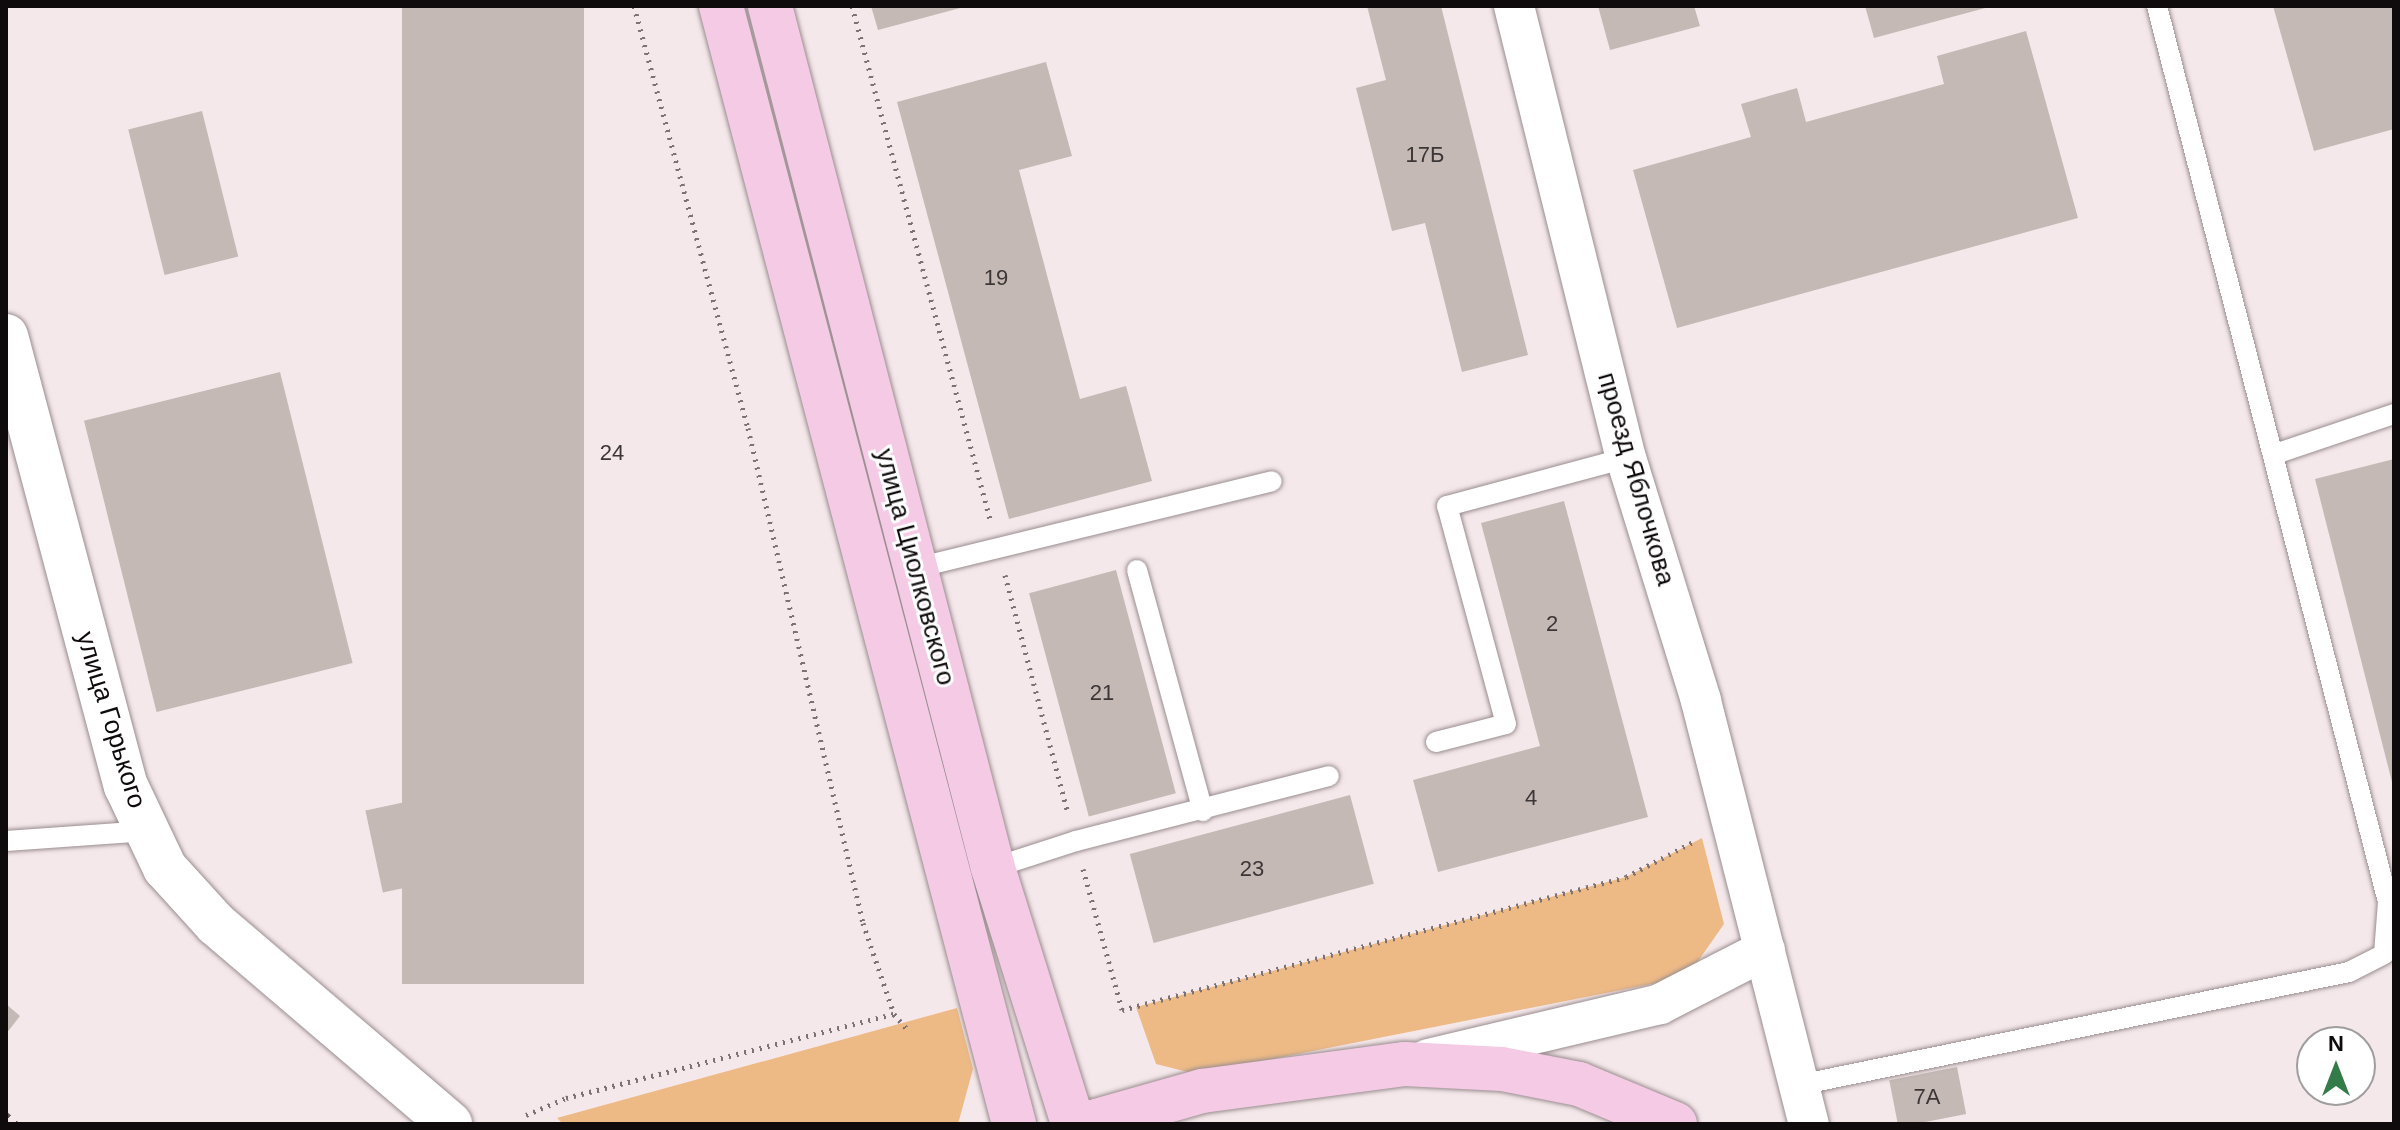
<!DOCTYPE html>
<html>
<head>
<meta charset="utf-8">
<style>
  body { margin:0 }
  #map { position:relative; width:2400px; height:1130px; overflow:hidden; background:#f5e8ea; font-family:Arial,sans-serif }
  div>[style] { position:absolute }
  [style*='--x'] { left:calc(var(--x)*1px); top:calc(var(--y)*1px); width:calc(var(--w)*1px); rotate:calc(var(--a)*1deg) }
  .green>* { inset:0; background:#edba86 }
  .building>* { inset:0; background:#c4b9b5; transform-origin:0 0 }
  .path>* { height:5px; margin-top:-2.5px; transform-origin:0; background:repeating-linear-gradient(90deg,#7b7274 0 2px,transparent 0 8px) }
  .roads { filter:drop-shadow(0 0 2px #998d8f) drop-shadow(0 0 2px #998d8f) }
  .lane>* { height:20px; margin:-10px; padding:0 10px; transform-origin:10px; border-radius:10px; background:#fff }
  .street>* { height:40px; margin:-20px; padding:0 20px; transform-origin:20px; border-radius:20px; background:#fff }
  .secondary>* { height:44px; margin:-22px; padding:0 22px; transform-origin:22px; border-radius:22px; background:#fff }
  .primary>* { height:44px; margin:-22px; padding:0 22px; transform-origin:22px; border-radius:22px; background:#f4cae5 }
  .rail>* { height:6px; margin-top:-3px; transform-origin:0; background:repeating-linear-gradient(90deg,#635c5d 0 4px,transparent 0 12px) }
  span { translate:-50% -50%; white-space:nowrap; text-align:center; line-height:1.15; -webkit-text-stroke:6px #fff; paint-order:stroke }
  .number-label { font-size:22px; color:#3c3636 }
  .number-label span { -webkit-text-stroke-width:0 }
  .street-label { font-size:26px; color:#0f0b0c }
  .frame { position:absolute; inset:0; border:8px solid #0f0b0c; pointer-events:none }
  .north { position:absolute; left:2296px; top:1026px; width:80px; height:80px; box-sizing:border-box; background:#fff; border:2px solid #9f9d9e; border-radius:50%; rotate:0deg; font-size:22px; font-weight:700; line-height:32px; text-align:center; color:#0f0b0c }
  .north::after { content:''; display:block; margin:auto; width:28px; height:36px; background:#337c49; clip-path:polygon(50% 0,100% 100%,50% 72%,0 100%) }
</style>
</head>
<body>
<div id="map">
  <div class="green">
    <i style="clip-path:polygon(1702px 838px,1724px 924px,1687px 977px,1196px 1074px,1156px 1064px,1136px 1007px,1626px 877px)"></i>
    <i style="clip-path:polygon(957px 1008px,973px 1069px,958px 1124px,563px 1124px,557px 1118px)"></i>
  </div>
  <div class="building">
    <i style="left:402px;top:6px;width:182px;height:978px"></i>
    <i style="clip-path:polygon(871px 6px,964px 6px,964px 7px,878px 30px)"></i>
    <i style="clip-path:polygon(1367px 6px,1441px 6px,1528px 355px,1462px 372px,1425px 223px,1392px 231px,1356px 88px,1386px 80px)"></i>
    <i style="clip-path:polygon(1598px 6px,1694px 6px,1700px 26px,1610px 50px)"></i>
    <i style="clip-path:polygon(1865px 6px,1989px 6px,1989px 7px,1874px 38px)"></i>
    <i style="clip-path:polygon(2273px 6px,2394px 6px,2394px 129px,2314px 151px)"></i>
    <i style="clip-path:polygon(2026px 31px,2078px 218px,1677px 328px,1633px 170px,1751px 137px,1741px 104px,1797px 88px,1806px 122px,1944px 84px,1937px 56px)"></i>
    <i style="clip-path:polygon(1046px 62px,1072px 156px,1019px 170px,1080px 399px,1126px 386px,1152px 481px,1009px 519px,897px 102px)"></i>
    <i style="left:202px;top:111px;width:150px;height:76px;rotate:76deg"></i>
    <i style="left:280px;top:372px;width:300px;height:202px;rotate:76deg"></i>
    <i style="clip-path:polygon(2394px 459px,2394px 786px,2393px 786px,2315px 479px)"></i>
    <i style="clip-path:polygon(1564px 501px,1648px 817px,1438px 872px,1413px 780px,1540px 746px,1481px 523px)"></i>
    <i style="left:1116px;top:570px;width:231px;height:90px;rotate:75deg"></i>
    <i style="left:518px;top:778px;width:84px;height:156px;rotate:78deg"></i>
    <i style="left:1350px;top:795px;width:92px;height:228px;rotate:75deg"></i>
    <i style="clip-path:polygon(6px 1004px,20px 1016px,6px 1034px)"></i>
    <i style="left:1957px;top:1067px;width:48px;height:69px;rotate:79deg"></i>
  </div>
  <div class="path">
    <i style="--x:634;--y:6;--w:437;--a:74.9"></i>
    <i style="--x:748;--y:428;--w:508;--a:76.92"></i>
    <i style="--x:863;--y:923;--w:96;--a:71.2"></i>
    <i style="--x:852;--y:6;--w:531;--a:74.94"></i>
    <i style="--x:1005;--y:575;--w:246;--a:75.2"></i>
    <i style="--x:1083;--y:869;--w:146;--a:74.5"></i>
    <i style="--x:1122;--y:1010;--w:521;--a:-14.78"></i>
    <i style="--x:1626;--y:877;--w:78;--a:-27.6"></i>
    <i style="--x:526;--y:1115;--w:43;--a:-23"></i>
    <i style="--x:566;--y:1098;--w:339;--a:-14.4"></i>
    <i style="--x:894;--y:1014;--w:23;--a:49"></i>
  </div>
  <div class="roads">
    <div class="lane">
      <i style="--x:2275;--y:454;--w:126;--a:-18.6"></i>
      <i style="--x:916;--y:568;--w:366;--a:-13.7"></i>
      <i style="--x:1137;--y:570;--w:250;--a:74.7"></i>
      <i style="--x:1436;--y:742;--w:72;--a:-14.4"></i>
      <i style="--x:1506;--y:724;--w:226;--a:-105.1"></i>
      <i style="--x:1447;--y:506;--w:185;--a:-15"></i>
      <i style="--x:6;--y:841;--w:142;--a:-4"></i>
      <i style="--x:993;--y:868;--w:87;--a:-18"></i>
      <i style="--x:1076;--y:841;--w:261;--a:-14.4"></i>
      <i style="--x:1799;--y:1085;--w:561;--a:-11.61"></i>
      <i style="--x:2349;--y:972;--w:39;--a:-27"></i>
      <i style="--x:2384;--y:954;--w:52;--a:-85.6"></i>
      <i style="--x:2388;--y:902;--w:925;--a:-104.46"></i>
    </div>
    <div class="street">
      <i style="--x:1514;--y:6;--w:466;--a:76.1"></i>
      <i style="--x:1626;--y:458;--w:254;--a:72.8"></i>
      <i style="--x:1701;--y:701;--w:437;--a:75.7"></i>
      <i style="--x:1428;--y:1059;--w:238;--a:-13.3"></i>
      <i style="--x:1660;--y:1004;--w:118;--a:-27.2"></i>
    </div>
    <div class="secondary">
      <i style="--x:6;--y:336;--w:466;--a:75.1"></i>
      <i style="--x:126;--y:786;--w:91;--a:64.6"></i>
      <i style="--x:165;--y:868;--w:76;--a:47.7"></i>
      <i style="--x:216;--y:924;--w:308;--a:40.5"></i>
    </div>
    <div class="primary">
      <i style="--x:721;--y:6;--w:1156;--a:75.31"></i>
      <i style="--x:770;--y:6;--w:890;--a:75.5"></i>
      <i style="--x:993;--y:868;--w:268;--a:72.6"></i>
      <i style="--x:1086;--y:1124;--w:121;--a:-15.9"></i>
      <i style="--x:1202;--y:1091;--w:205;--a:-7.6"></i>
      <i style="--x:1405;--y:1064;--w:97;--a:3"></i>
      <i style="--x:1502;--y:1069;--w:78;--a:11"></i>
      <i style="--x:1579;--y:1084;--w:104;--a:22.6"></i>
    </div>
  </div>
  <div class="rail">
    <i style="--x:6;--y:1115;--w:13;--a:42"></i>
  </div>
  <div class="number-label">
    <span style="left:1425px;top:155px">17Б</span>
    <span style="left:996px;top:278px">19</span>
    <span style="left:612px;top:453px">24</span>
    <span style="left:1552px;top:624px">2</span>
    <span style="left:1102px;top:693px">21</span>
    <span style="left:1531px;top:798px">4</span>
    <span style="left:1252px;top:869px">23</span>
    <span style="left:1927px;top:1097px">7А</span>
  </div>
  <div class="street-label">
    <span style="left:1636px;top:479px;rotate:74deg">проезд Яблочкова</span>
    <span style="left:915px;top:567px;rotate:75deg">улица Циолковского</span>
    <span style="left:111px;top:720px;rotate:73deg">улица Горького</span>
  </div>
  <div class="frame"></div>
  <div class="north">N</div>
</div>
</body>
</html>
